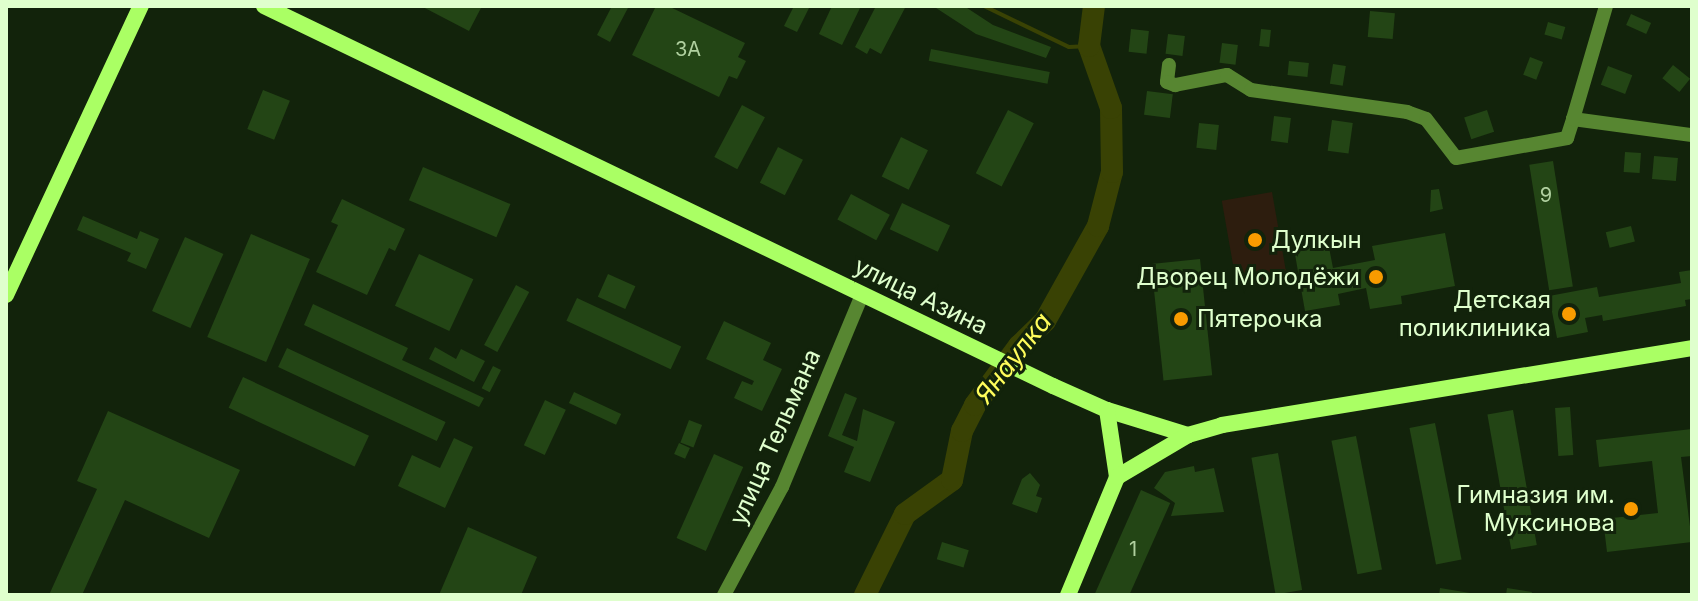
<!DOCTYPE html>
<html>
<head>
<meta charset="utf-8">
<style>
  body { margin:0 }
  #map { position:relative; width:1698px; height:601px; overflow:hidden; background:#12230b; font-family:Inter,sans-serif }
  div>[style] { position:absolute }
  [style*='--x'] { left:calc(var(--x)*1px); top:calc(var(--y)*1px); width:calc(var(--w)*1px); rotate:calc(var(--a)*1deg) }
  .green>* { inset:0; background:#2d1d0e; transform-origin:0 0 }
  .stream>* { height:4px; margin:-2px; padding:0 2px; transform-origin:2px; border-radius:2px; background:#394204 }
  .river>* { height:22px; margin:-11px; padding:0 11px; transform-origin:11px; border-radius:11px; background:#394204 }
  .building>* { inset:0; background:#234515; transform-origin:0 0 }
  .street>* { height:14px; margin:-7px; padding:0 7px; transform-origin:7px; border-radius:7px; background:#578631 }
  .secondary>* { height:16px; margin:-8px; padding:0 8px; transform-origin:8px; border-radius:8px; background:#aaff64 }
  .dots>* { width:22px; height:22px; translate:-50% -50%; box-sizing:border-box; border:4px solid #12230b; border-radius:50% }
  span { translate:-50% -50%; white-space:nowrap; text-align:center; line-height:1.15; -webkit-text-stroke:6px #12230b; paint-order:stroke }
  .number-label { font-size:20px; color:#b0d09f }
  .number-label span { -webkit-text-stroke-width:0 }
  .poi-label { font-size:24px; color:#dfffcd }
  .left { translate:0 -50%; text-align:left }
  .right { translate:-100% -50%; text-align:right }
  .street-label { font-size:24px; color:#dfffcd }
  .water-label { font-size:26px; color:#fffd5b; font-style:italic }
  .frame { position:absolute; inset:0; border:8px solid #dfffcd; pointer-events:none }
</style>
</head>
<body>
<div id="map">
  <div class="green">
    <i style="left:1272px;top:192px;width:88px;height:51px;rotate:80deg"></i>
  </div>
  <div class="stream">
    <i style="--x:984;--y:6;--w:94;--a:25.8"></i>
    <i style="--x:1069;--y:47;--w:20;--a:-3"></i>
  </div>
  <div class="river">
    <i style="--x:865;--y:595;--w:90;--a:-63.7"></i>
    <i style="--x:905;--y:514;--w:58;--a:-35.9"></i>
    <i style="--x:952;--y:480;--w:50;--a:-78.5"></i>
    <i style="--x:962;--y:431;--w:29;--a:-63"></i>
    <i style="--x:975;--y:405;--w:74;--a:-53.3"></i>
    <i style="--x:1019;--y:346;--w:36;--a:-44"></i>
    <i style="--x:1045;--y:321;--w:109;--a:-60.8"></i>
    <i style="--x:1098;--y:226;--w:56;--a:-75.5"></i>
    <i style="--x:1112;--y:172;--w:64;--a:-90.9"></i>
    <i style="--x:1111;--y:108;--w:66;--a:-109.5"></i>
    <i style="--x:1089;--y:46;--w:40;--a:-82.9"></i>
  </div>
  <div class="building">
    <i style="clip-path:polygon(421px 6px,482px 6px,469px 31px)"></i>
    <i style="clip-path:polygon(612px 6px,629px 6px,610px 42px,597px 35px)"></i>
    <i style="clip-path:polygon(656px 6px,668px 6px,745px 43px,738px 57px,746px 61px,737px 79px,729px 76px,719px 97px,632px 55px)"></i>
    <i style="clip-path:polygon(794px 6px,810px 6px,797px 32px,784px 26px)"></i>
    <i style="clip-path:polygon(832px 6px,861px 6px,842px 45px,819px 34px)"></i>
    <i style="clip-path:polygon(876px 6px,906px 6px,881px 54px,870px 48px,867px 54px,855px 47px)"></i>
    <i style="clip-path:polygon(933px 6px,964px 6px,993px 25px,1051px 47px,1046px 58px,976px 34px)"></i>
    <i style="left:1370px;top:11px;width:25px;height:26px;rotate:5deg"></i>
    <i style="left:1631px;top:14px;width:22px;height:12px;rotate:24deg"></i>
    <i style="left:1548px;top:22px;width:18px;height:13px;rotate:16deg"></i>
    <i style="left:1131px;top:29px;width:18px;height:23px;rotate:6deg"></i>
    <i style="left:1261px;top:29px;width:10px;height:17px;rotate:6deg"></i>
    <i style="left:1168px;top:34px;width:17px;height:20px;rotate:7deg"></i>
    <i style="left:1222px;top:43px;width:16px;height:20px;rotate:7deg"></i>
    <i style="left:931px;top:49px;width:121px;height:12px;rotate:11deg"></i>
    <i style="left:1530px;top:57px;width:14px;height:19px;rotate:21deg"></i>
    <i style="left:1289px;top:61px;width:20px;height:14px;rotate:6deg"></i>
    <i style="left:1333px;top:64px;width:13px;height:20px;rotate:9deg"></i>
    <i style="left:1673px;top:65px;width:22px;height:17px;rotate:39deg"></i>
    <i style="left:1608px;top:66px;width:26px;height:20px;rotate:21deg"></i>
    <i style="left:263px;top:90px;width:29px;height:42px;rotate:22deg"></i>
    <i style="left:1147px;top:91px;width:26px;height:24px;rotate:7deg"></i>
    <i style="left:742px;top:105px;width:26px;height:59px;rotate:28deg"></i>
    <i style="left:1008px;top:110px;width:29px;height:71px;rotate:27deg"></i>
    <i style="left:1487px;top:110px;width:23px;height:24px;rotate:72deg"></i>
    <i style="left:1274px;top:116px;width:17px;height:25px;rotate:7deg"></i>
    <i style="left:1332px;top:120px;width:21px;height:31px;rotate:8deg"></i>
    <i style="left:1199px;top:123px;width:20px;height:25px;rotate:6deg"></i>
    <i style="left:901px;top:137px;width:30px;height:44px;rotate:26deg"></i>
    <i style="left:778px;top:147px;width:28px;height:40px;rotate:27deg"></i>
    <i style="left:1625px;top:152px;width:16px;height:20px;rotate:4deg"></i>
    <i style="left:1654px;top:156px;width:24px;height:23px;rotate:5deg"></i>
    <i style="left:1553px;top:161px;width:127px;height:24px;rotate:81deg"></i>
    <i style="left:423px;top:167px;width:95px;height:36px;rotate:23deg"></i>
    <i style="clip-path:polygon(1439px 189px,1443px 209px,1430px 212px,1431px 190px)"></i>
    <i style="left:851px;top:194px;width:44px;height:29px;rotate:28deg"></i>
    <i style="clip-path:polygon(342px 199px,405px 229px,395px 251px,389px 248px,367px 295px,316px 272px,338px 225px,331px 222px)"></i>
    <i style="left:902px;top:203px;width:53px;height:29px;rotate:25deg"></i>
    <i style="clip-path:polygon(83px 216px,137px 239px,140px 231px,159px 239px,146px 269px,127px 261px,131px 253px,77px 230px)"></i>
    <i style="left:1631px;top:226px;width:16px;height:26px;rotate:76deg"></i>
    <i style="clip-path:polygon(1445px 233px,1455px 286px,1401px 296px,1402px 304px,1370px 309px,1366px 288px,1338px 294px,1340px 305px,1305px 311px,1293px 243px,1327px 237px,1333px 268px,1375px 260px,1372px 246px)"></i>
    <i style="left:251px;top:234px;width:64px;height:112px;rotate:23deg"></i>
    <i style="left:185px;top:237px;width:42px;height:81px;rotate:24deg"></i>
    <i style="left:419px;top:254px;width:60px;height:57px;rotate:25deg"></i>
    <i style="left:1200px;top:259px;width:117px;height:49px;rotate:84deg"></i>
    <i style="clip-path:polygon(1692px 270px,1692px 299px,1685px 300px,1686px 306px,1603px 321px,1602px 315px,1585px 318px,1588px 332px,1557px 338px,1549px 296px,1597px 287px,1599px 297px,1681px 283px,1679px 272px)"></i>
    <i style="left:608px;top:274px;width:30px;height:25px;rotate:24deg"></i>
    <i style="left:516px;top:285px;width:15px;height:68px;rotate:28deg"></i>
    <i style="left:577px;top:298px;width:115px;height:25px;rotate:25deg"></i>
    <i style="clip-path:polygon(313px 304px,408px 348px,402px 360px,484px 398px,479px 407px,304px 325px)"></i>
    <i style="clip-path:polygon(724px 321px,771px 343px,763px 360px,782px 369px,762px 411px,734px 398px,742px 381px,752px 385px,754px 381px,706px 359px)"></i>
    <i style="clip-path:polygon(435px 347px,456px 359px,461px 349px,485px 361px,474px 382px,429px 359px)"></i>
    <i style="left:287px;top:348px;width:175px;height:21px;rotate:25deg"></i>
    <i style="left:493px;top:366px;width:9px;height:25px;rotate:27deg"></i>
    <i style="left:243px;top:377px;width:139px;height:34px;rotate:25deg"></i>
    <i style="left:574px;top:392px;width:52px;height:12px;rotate:25deg"></i>
    <i style="clip-path:polygon(845px 393px,857px 398px,842px 435px,857px 441px,863px 409px,895px 422px,870px 482px,844px 472px,854px 447px,828px 436px)"></i>
    <i style="left:545px;top:400px;width:23px;height:50px;rotate:25deg"></i>
    <i style="left:1570px;top:407px;width:48px;height:15px;rotate:86deg"></i>
    <i style="left:1513px;top:410px;width:137px;height:26px;rotate:80deg"></i>
    <i style="clip-path:polygon(108px 411px,240px 470px,209px 538px,125px 500px,82px 595px,49px 595px,97px 489px,77px 481px)"></i>
    <i style="left:689px;top:420px;width:14px;height:24px;rotate:21deg"></i>
    <i style="left:1435px;top:423px;width:139px;height:26px;rotate:79deg"></i>
    <i style="clip-path:polygon(1692px 429px,1692px 456px,1681px 457px,1692px 542px,1607px 552px,1603px 519px,1658px 513px,1652px 461px,1599px 467px,1596px 440px)"></i>
    <i style="left:1356px;top:436px;width:136px;height:25px;rotate:79deg"></i>
    <i style="clip-path:polygon(454px 438px,473px 447px,445px 508px,398px 486px,412px 455px,440px 468px)"></i>
    <i style="left:679px;top:443px;width:12px;height:12px;rotate:24deg"></i>
    <i style="left:1278px;top:453px;width:139px;height:27px;rotate:80deg"></i>
    <i style="left:714px;top:454px;width:32px;height:92px;rotate:24deg"></i>
    <i style="clip-path:polygon(1194px 466px,1195px 472px,1214px 468px,1224px 512px,1171px 516px,1175px 503px,1154px 488px,1165px 472px)"></i>
    <i style="clip-path:polygon(1030px 473px,1040px 485px,1036px 496px,1042px 498px,1037px 513px,1012px 504px,1022px 479px)"></i>
    <i style="left:1141px;top:490px;width:32px;height:114px;rotate:24deg"></i>
    <i style="clip-path:polygon(468px 527px,537px 557px,521px 595px,439px 595px)"></i>
    <i style="left:942px;top:542px;width:28px;height:18px;rotate:17deg"></i>
    <i style="clip-path:polygon(1440px 588px,1470px 593px,1470px 595px,1439px 595px)"></i>
    <i style="clip-path:polygon(1507px 588px,1532px 592px,1531px 595px,1506px 595px)"></i>
  </div>
  <div class="street">
    <i style="--x:1169;--y:65;--w:17;--a:97"></i>
    <i style="--x:1167;--y:82;--w:9;--a:21"></i>
    <i style="--x:1175;--y:85;--w:53;--a:-10.9"></i>
    <i style="--x:1227;--y:75;--w:28;--a:32"></i>
    <i style="--x:1251;--y:90;--w:158;--a:8"></i>
    <i style="--x:1407;--y:112;--w:20;--a:20"></i>
    <i style="--x:1426;--y:119;--w:49;--a:52.4"></i>
    <i style="--x:1456;--y:158;--w:113;--a:-10.2"></i>
    <i style="--x:1567;--y:138;--w:20;--a:-72"></i>
    <i style="--x:1573;--y:119;--w:120;--a:7.7"></i>
    <i style="--x:1573;--y:119;--w:118;--a:-73.7"></i>
    <i style="--x:724;--y:595;--w:123;--a:-61.8"></i>
    <i style="--x:782;--y:487;--w:208;--a:-67.4"></i>
  </div>
  <div class="secondary">
    <i style="--x:264;--y:6;--w:876;--a:25.72"></i>
    <i style="--x:1053;--y:386;--w:59;--a:24"></i>
    <i style="--x:1107;--y:410;--w:85;--a:17.2"></i>
    <i style="--x:1188;--y:435;--w:35;--a:-16"></i>
    <i style="--x:1222;--y:425;--w:476;--a:-9.3"></i>
    <i style="--x:6;--y:295;--w:319;--a:-65"></i>
    <i style="--x:1107;--y:410;--w:68;--a:81.5"></i>
    <i style="--x:1068;--y:595;--w:128;--a:-67.4"></i>
    <i style="--x:1117;--y:477;--w:82;--a:-30.6"></i>
  </div>
  <div class="dots">
    <i style="left:1255px;top:240px;background:#f89b00"></i>
    <i style="left:1376px;top:277px;background:#f89b00"></i>
    <i style="left:1569px;top:314px;background:#f89b00"></i>
    <i style="left:1181px;top:319px;background:#f89b00"></i>
    <i style="left:1631px;top:509px;background:#f89b00"></i>
  </div>
  <div class="number-label">
    <span style="left:688px;top:49px">3А</span>
    <span style="left:1546px;top:195px">9</span>
    <span style="left:1133px;top:549px">1</span>
  </div>
  <div class="poi-label">
    <span class="left" style="left:1271px;top:240px">Дулкын</span>
    <span class="right" style="left:1360px;top:277px">Дворец Молодёжи</span>
    <span class="right" style="left:1551px;top:314px">Детская<br>поликлиника</span>
    <span class="left" style="left:1197px;top:319px">Пятерочка</span>
    <span class="right" style="left:1615px;top:509px">Гимназия им.<br>Муксинова</span>
  </div>
  <div class="street-label">
    <span style="left:921px;top:296px;rotate:26deg">улица Азина</span>
    <span style="left:775px;top:437px;rotate:-66deg">улица Тельмана</span>
  </div>
  <div class="water-label">
    <span style="left:1013px;top:358px;rotate:-52deg">Янаулка</span>
  </div>
  <div class="frame"></div>
</div>
</body>
</html>
